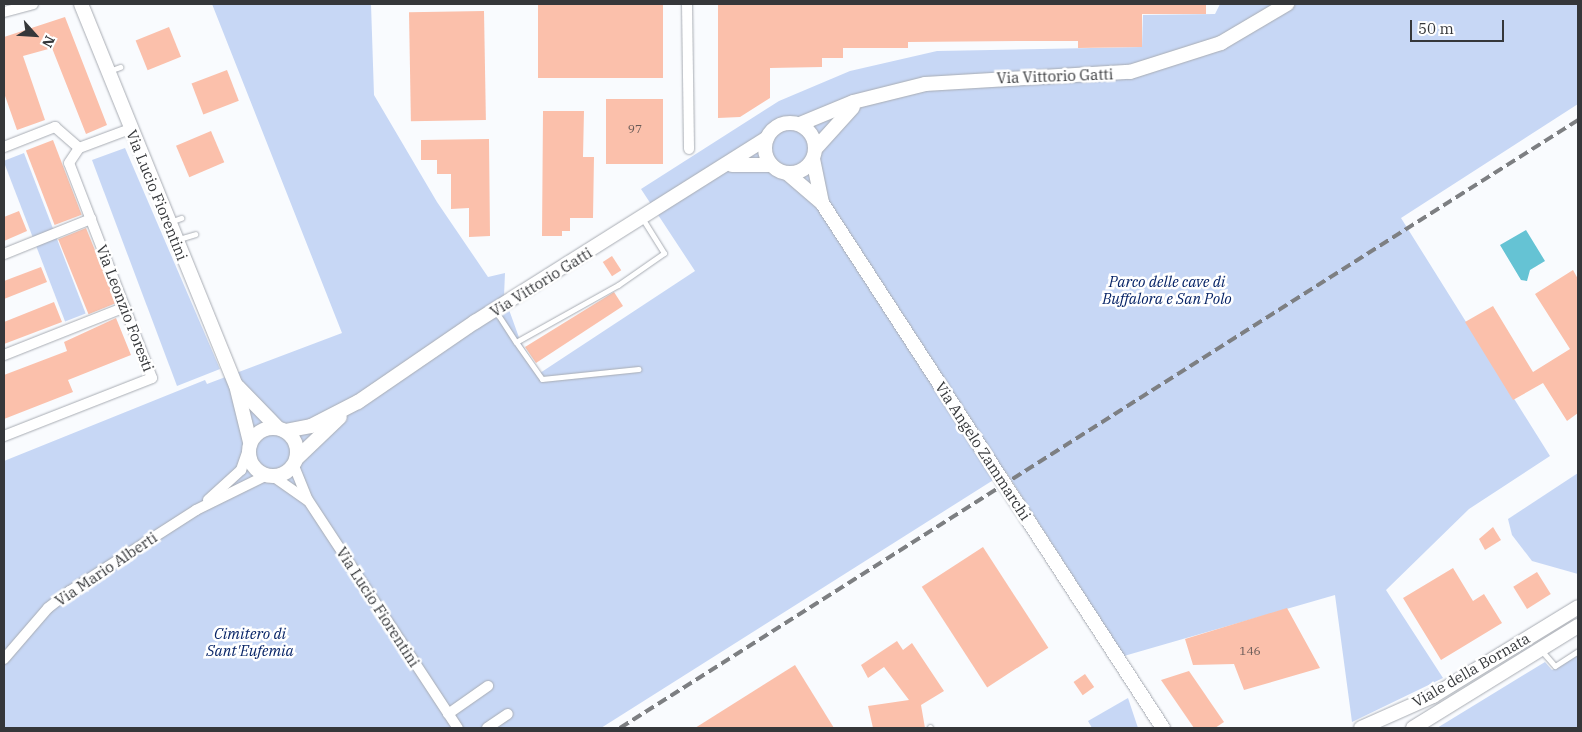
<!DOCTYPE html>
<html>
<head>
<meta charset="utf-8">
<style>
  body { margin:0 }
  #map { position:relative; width:1582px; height:732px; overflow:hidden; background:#f9fbfe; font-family:"IBM Plex Serif",serif }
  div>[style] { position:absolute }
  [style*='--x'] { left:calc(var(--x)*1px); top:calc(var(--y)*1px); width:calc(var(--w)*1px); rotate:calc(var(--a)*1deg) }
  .green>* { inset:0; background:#c7d7f5; transform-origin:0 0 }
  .water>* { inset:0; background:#65c3d4 }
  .building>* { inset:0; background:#fbc0ab; transform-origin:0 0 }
  .roads { filter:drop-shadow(0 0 1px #a8acb3) drop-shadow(0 0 1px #a8acb3) }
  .lane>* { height:5px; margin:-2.5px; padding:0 2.5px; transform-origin:2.5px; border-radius:2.5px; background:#fff }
  .street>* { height:10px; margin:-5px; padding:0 5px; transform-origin:5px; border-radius:5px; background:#fff }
  .secondary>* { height:14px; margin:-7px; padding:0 7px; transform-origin:7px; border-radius:7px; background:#fff }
  .secondary>.ring { margin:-7px; padding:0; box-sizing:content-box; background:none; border:14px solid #fff; border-radius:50% }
  .rail>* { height:4px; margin-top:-2px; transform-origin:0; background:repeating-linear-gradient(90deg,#7d7f82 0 10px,transparent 0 15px) }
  span { translate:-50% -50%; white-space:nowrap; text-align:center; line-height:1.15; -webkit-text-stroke:5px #fff; paint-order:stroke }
  .number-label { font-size:12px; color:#665956 }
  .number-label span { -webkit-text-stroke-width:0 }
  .street-label { font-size:15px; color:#35373a }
  .park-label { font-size:15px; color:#072467; font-style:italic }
  .frame { position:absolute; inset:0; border:5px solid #35373a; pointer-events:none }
  .north { position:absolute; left:10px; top:10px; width:50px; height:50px; -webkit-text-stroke:4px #fff; paint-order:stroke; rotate:116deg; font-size:14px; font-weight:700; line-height:20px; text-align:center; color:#35373a }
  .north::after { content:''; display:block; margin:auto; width:18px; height:22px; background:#35373a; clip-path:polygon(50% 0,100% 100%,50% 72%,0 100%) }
  .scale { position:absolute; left:1410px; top:20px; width:94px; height:22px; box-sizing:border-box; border:2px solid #35373a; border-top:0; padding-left:6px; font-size:15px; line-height:18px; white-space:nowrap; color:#35373a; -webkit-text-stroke:4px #fff; paint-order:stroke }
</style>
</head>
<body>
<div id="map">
  <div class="green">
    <i style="clip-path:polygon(212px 4px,371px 4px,374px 95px,437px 202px,488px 277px,505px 273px,504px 296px,521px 343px,540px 373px,695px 271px,641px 189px,779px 101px,850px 71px,937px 51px,1142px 47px,1143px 15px,1215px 14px,1220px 4px,1578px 4px,1578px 104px,1401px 218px,1550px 456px,1469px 509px,1386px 590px,1443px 678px,1352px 722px,1335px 595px,1124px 656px,1006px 472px,601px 728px,4px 728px,4px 461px,205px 380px,207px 384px,342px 333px)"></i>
    <i style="clip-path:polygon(125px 148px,220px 369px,177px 386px,92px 160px)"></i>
    <i style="left:24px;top:153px;width:172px;height:22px;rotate:69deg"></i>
    <i style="clip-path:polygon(1578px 473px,1578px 574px,1532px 561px,1512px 535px,1508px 519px)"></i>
    <i style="clip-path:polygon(1578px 654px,1578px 728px,1437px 728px,1545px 662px,1552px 670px)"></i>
    <i style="clip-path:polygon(1128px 698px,1138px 728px,1092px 728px,1088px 721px)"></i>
  </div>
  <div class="water">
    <i style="clip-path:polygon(1526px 230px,1545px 261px,1530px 270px,1527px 281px,1521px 280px,1500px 245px)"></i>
  </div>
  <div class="building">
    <i style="left:538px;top:4px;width:125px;height:74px"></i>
    <i style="clip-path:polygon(718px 4px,1206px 4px,1206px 14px,1142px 14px,1142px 47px,1078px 48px,1078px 41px,1023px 41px,908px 42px,908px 48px,843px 48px,843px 58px,822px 58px,822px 67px,770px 68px,770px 98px,740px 117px,718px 118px)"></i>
    <i style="left:484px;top:11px;width:109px;height:75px;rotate:89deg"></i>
    <i style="clip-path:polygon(65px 17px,107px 125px,86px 134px,52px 48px,23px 56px,45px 120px,17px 130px,4px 93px,4px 37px)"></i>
    <i style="left:169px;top:27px;width:32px;height:36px;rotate:68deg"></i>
    <i style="left:227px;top:70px;width:33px;height:38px;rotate:69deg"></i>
    <i style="left:606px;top:99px;width:57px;height:65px"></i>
    <i style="clip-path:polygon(543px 111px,584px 111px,583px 157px,594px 157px,593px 218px,570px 218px,570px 231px,562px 231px,562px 236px,542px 236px)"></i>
    <i style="left:211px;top:131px;width:34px;height:38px;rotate:67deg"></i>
    <i style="clip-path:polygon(489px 139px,490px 236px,469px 237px,469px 208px,451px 209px,451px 174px,437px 174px,437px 160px,421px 160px,421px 140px)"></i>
    <i style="left:53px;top:140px;width:80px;height:29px;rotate:69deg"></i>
    <i style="clip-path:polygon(19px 211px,27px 231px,4px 241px,4px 217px)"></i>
    <i style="left:86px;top:228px;width:81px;height:30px;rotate:68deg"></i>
    <i style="left:612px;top:256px;width:17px;height:11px;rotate:57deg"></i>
    <i style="clip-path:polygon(41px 267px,47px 282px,4px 299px,4px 281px)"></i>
    <i style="clip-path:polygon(1573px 270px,1578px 279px,1578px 413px,1567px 421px,1543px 383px,1513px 400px,1465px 322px,1493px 306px,1533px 372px,1570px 349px,1535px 294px)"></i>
    <i style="clip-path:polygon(614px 292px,623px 306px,536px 363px,525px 347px)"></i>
    <i style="clip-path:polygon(54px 302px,62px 322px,4px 344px,4px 322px)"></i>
    <i style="clip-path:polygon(116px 318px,131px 355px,68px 380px,73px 392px,4px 419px,4px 375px,67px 351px,64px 342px)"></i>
    <i style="clip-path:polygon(1493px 527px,1501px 540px,1485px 550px,1479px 539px)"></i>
    <i style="left:983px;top:547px;width:120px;height:73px;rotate:57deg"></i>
    <i style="clip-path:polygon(1453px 568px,1473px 601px,1484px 594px,1502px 623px,1441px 660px,1403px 598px)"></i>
    <i style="left:1537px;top:572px;width:26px;height:28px;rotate:58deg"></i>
    <i style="clip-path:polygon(1287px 608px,1320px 668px,1244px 690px,1234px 664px,1193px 665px,1185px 639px)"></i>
    <i style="clip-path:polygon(897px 641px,903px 650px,912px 643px,944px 691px,921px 705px,925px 728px,873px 728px,868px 706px,909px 700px,884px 667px,868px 678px,861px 665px)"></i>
    <i style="clip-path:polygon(795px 665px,834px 728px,695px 728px)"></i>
    <i style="clip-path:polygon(1189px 671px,1224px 722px,1215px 728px,1194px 728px,1161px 680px)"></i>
    <i style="left:1085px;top:674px;width:16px;height:14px;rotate:55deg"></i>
  </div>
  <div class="roads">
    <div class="lane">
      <i style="--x:109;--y:71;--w:12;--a:-20"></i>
      <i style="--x:170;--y:222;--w:12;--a:-20"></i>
      <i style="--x:179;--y:239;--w:17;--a:-17"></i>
      <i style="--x:495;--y:310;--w:38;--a:57"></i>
      <i style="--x:516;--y:342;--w:117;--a:-29.2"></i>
      <i style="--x:618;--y:285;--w:56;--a:-34.8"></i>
      <i style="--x:664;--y:253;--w:40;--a:-122"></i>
      <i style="--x:516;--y:342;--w:45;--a:54.9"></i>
      <i style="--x:542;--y:379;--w:97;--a:-5.9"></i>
      <i style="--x:1541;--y:650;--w:21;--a:49"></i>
      <i style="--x:1555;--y:666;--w:27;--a:-33"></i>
      <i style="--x:930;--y:727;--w:1;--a:90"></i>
    </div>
    <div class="street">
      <i style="--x:687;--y:4;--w:145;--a:89.2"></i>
      <i style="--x:4;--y:12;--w:30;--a:-15"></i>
      <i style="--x:4;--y:147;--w:55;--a:-21.4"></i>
      <i style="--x:55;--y:127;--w:32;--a:41"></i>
      <i style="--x:4;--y:254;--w:94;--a:-21.9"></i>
      <i style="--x:4;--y:355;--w:130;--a:-21.6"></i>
      <i style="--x:4;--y:436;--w:159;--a:-21.4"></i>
      <i style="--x:152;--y:378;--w:230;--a:-111.1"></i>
      <i style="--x:69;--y:163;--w:18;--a:-56"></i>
      <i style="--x:79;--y:148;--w:54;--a:-20.4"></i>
      <i style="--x:294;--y:466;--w:37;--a:68"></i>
      <i style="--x:308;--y:500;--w:273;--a:56.7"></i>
      <i style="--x:274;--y:477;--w:40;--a:34.9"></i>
      <i style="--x:208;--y:500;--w:45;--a:-42.3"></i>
      <i style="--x:241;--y:470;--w:21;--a:-71"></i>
      <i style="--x:4;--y:659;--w:67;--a:-49.2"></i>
      <i style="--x:48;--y:608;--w:28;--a:-38"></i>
      <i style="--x:70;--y:591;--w:150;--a:-32.7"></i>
      <i style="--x:196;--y:510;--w:77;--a:-26.2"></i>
      <i style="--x:448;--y:714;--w:49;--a:-35"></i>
      <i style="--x:487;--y:728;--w:25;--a:-34"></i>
    </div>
    <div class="secondary">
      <i style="--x:81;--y:4;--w:411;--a:67.9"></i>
      <i style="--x:236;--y:385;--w:59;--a:76.2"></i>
      <i class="ring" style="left:765px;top:123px;width:36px;height:36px"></i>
      <i style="--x:800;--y:124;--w:57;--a:-22.5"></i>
      <i style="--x:853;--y:102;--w:74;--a:-14"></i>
      <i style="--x:925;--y:84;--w:205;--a:-3.4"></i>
      <i style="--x:1130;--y:72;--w:96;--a:-17.7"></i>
      <i style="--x:1221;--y:43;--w:77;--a:-30.6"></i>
      <i style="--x:816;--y:148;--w:55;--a:-47.9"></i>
      <i style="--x:813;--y:159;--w:45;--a:78.4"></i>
      <i style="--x:732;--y:165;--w:39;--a:0"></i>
      <i style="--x:787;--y:173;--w:46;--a:40.6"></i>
      <i style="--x:822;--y:203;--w:626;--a:57"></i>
      <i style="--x:238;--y:387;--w:57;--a:45.7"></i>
      <i class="ring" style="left:249px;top:428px;width:34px;height:34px"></i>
      <i style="--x:285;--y:431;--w:26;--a:-11"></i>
      <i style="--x:311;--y:426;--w:53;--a:-27.1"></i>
      <i style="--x:358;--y:402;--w:142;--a:-34.4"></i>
      <i style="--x:475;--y:322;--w:345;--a:-32.2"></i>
      <i style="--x:297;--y:458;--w:59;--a:-43.6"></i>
      <i style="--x:1361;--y:728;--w:79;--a:-24"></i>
      <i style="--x:1433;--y:696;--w:170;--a:-31.5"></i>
      <i style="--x:1413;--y:728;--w:194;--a:-31.7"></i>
    </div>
  </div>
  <div class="rail">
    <i style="--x:620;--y:728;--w:1135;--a:-32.4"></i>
  </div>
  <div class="number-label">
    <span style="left:635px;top:129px">97</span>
    <span style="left:1250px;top:651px">146</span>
  </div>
  <div class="street-label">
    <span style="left:1055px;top:76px;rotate:-2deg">Via Vittorio Gatti</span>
    <span style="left:157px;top:195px;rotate:68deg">Via Lucio Fiorentini</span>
    <span style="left:541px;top:282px;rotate:-32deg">Via Vittorio Gatti</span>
    <span style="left:125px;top:308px;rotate:69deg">Via Leonzio Foresti</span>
    <span style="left:983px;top:451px;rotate:57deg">Via Angelo Zammarchi</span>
    <span style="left:106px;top:569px;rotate:-34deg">Via Mario Alberti</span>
    <span style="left:378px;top:607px;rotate:57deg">Via Lucio Fiorentini</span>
    <span style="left:1471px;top:670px;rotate:-30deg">Viale della Bornata</span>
  </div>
  <div class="park-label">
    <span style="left:1167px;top:290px">Parco delle cave di<br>Buffalora e San Polo</span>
    <span style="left:250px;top:642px">Cimitero di<br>Sant'Eufemia</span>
  </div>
  <div class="frame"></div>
  <div class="north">N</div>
  <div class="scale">50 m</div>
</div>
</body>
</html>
